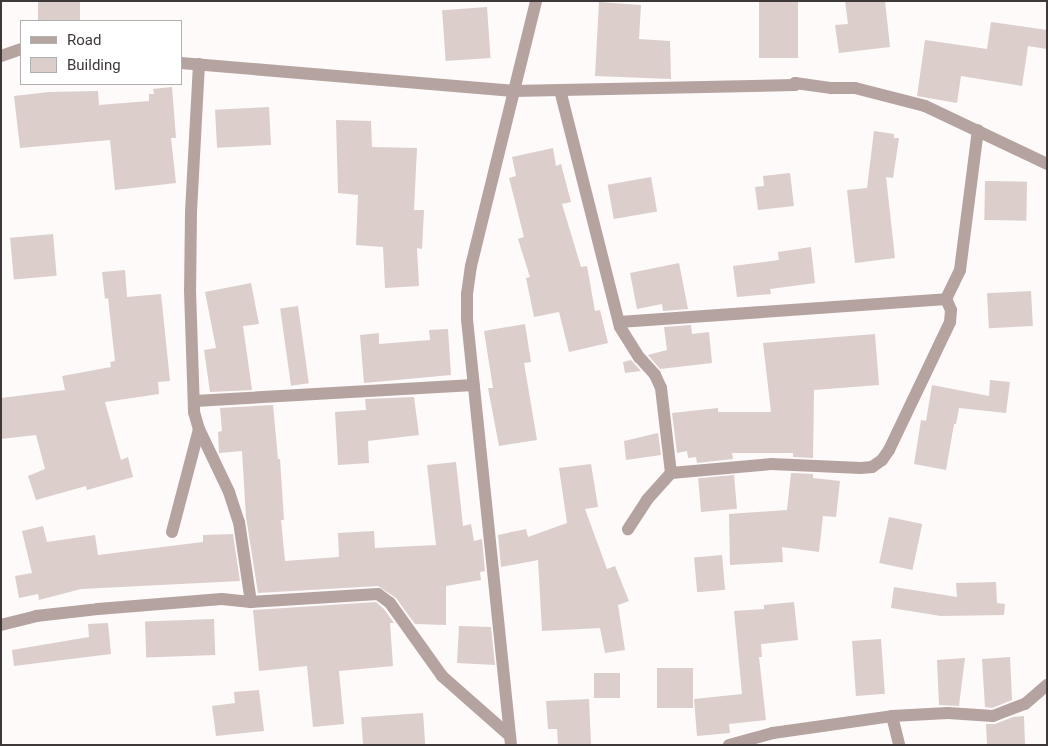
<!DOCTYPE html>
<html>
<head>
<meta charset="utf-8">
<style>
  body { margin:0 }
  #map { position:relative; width:1048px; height:746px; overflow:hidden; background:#fdfaf9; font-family:Roboto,sans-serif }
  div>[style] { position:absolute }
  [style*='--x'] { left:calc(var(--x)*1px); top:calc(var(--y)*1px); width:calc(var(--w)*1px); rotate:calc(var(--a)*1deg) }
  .building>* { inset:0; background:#dccecb; transform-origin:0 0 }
  .minor>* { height:12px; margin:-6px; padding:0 6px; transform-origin:6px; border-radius:6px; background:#b5a3a0 }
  span { translate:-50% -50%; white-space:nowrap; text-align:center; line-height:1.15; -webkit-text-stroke:4.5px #fff; paint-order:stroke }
  .frame { position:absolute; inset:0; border:2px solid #3e3838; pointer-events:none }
  .legend { position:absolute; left:20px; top:20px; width:162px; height:65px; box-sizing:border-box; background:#fff; border:1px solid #b2afaf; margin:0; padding:6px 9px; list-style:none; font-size:15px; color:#3e3838 }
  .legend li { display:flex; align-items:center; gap:10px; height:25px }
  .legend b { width:25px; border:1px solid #b2afaf }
</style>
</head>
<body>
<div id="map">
  <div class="building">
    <i style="left:38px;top:1px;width:42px;height:20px"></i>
    <i style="left:759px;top:1px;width:39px;height:57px"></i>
    <i style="clip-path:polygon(845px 1px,885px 1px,890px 47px,839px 53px,835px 25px,848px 24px)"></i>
    <i style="clip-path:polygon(599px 2px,641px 5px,639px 39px,670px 41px,671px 79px,595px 76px)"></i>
    <i style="left:487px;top:7px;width:51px;height:45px;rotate:86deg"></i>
    <i style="clip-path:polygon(991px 22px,1047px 30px,1047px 49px,1028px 46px,1022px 86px,961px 76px,957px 103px,917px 96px,925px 40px,987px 49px)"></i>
    <i style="clip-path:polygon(172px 87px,176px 138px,171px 138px,176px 183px,115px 190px,110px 140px,20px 148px,14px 96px,49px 92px,98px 91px,99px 105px,149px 101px,149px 94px,154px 94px,153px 89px)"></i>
    <i style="left:269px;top:107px;width:38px;height:54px;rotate:87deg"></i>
    <i style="clip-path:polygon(336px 120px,371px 121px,372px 147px,417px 148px,414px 210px,424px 210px,422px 249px,417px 248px,419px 286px,385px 288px,383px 247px,356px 245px,358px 195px,338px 193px)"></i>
    <i style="clip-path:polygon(874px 131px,894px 134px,894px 138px,899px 138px,893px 178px,886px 177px,895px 258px,855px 263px,847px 190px,867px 188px)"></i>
    <i style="clip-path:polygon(553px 148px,556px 166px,561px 164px,571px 202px,562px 204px,581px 267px,587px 266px,595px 311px,600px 310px,608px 343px,569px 352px,559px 312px,534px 317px,526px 278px,530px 277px,518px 239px,524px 237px,509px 178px,516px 176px,512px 157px)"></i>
    <i style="clip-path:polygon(790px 173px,794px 206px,758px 210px,755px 187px,764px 186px,763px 176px)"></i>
    <i style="left:651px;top:177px;width:35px;height:44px;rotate:80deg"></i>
    <i style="left:985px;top:181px;width:42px;height:39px;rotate:1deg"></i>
    <i style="left:53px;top:234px;width:42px;height:43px;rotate:85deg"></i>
    <i style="clip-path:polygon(811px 247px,815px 283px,770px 289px,771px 294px,737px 297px,733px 266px,779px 260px,778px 252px)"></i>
    <i style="clip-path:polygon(679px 263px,688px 309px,663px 311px,662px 304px,637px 309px,630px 273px)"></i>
    <i style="clip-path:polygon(125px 270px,127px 297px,161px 294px,170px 381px,158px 382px,159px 394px,105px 402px,121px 460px,128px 457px,133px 477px,87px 490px,86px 486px,36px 500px,28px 476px,45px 469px,36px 435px,1px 439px,1px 398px,65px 390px,62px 376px,111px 367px,110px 362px,115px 361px,108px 298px,105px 299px,102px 272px)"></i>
    <i style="clip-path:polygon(251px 283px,259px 324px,243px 326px,252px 390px,210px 392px,204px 350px,216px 348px,205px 292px)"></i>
    <i style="left:1031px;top:291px;width:35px;height:44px;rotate:87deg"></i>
    <i style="left:298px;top:306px;width:78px;height:18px;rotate:82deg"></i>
    <i style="clip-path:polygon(525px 324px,531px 362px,524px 363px,537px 440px,499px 446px,488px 388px,493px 388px,484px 331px)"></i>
    <i style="clip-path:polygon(691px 325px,692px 334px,709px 332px,712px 363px,660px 369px,648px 355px,667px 350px,664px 327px)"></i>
    <i style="clip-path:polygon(448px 329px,451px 375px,364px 383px,360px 335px,379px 333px,379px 344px,430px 340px,429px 330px)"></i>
    <i style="clip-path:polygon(875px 334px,879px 385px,814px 390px,813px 458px,793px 457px,793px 453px,732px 453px,733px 459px,697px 463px,696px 457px,688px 458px,687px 451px,677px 453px,672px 413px,718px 408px,718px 412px,771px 412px,763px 343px)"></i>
    <i style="clip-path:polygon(631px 360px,633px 362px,641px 371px,625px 373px,623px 362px)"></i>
    <i style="clip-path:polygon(990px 380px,1010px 382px,1006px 413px,959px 408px,956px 424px,954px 424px,946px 470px,914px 464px,921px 420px,926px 421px,932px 385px,989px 396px)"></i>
    <i style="clip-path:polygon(414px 397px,419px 435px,368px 441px,369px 463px,338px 465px,335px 412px,366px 410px,365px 399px)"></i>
    <i style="clip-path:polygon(273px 405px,278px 459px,280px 459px,284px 520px,281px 520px,285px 561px,339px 557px,338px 533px,374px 531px,375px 548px,436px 545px,427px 465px,456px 462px,463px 526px,471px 524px,474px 541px,482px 539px,485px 571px,480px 572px,481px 580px,446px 586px,446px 625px,415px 624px,396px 598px,378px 586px,258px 593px,246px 517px,242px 451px,219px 453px,218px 432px,222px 431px,220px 408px)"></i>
    <i style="clip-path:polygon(658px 433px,661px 455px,626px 460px,624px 441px)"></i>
    <i style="clip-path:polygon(591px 464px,598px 507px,585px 509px,607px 569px,615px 566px,629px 601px,618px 605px,625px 650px,605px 653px,600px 628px,542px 631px,538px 560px,501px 567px,498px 535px,526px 529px,528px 537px,567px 523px,559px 468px)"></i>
    <i style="clip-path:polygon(791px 473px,813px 474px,813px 478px,840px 481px,836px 517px,823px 516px,819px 552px,782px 547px,783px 562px,730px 565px,729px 514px,787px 510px)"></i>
    <i style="left:734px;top:475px;width:34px;height:36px;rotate:85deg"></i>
    <i style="left:889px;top:517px;width:34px;height:47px;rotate:12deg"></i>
    <i style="clip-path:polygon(43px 526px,47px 542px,95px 535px,98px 555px,203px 542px,203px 535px,233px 534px,240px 581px,81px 589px,39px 600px,38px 594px,19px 598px,15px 576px,32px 573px,22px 531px)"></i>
    <i style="left:722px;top:555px;width:35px;height:28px;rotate:85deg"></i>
    <i style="clip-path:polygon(996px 582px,997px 603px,1005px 604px,1004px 615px,941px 616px,891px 608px,894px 587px,957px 597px,956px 583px)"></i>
    <i style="clip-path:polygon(376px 602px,384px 609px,394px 623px,390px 623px,393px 666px,339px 671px,344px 724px,313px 727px,307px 666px,259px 671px,253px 610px)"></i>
    <i style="clip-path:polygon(794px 602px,798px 640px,761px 644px,762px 657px,759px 657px,766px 720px,729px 724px,730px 733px,697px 736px,694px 699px,742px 694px,734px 611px,764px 609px,764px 605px)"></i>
    <i style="left:214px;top:619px;width:36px;height:69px;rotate:88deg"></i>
    <i style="clip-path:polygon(108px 623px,111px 654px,14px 666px,12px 650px,89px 637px,88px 624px)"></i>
    <i style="clip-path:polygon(459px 626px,491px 627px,495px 665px,457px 663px)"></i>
    <i style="left:881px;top:639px;width:55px;height:29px;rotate:86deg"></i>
    <i style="clip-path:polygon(1010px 657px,1012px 700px,992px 708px,985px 707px,982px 659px)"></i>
    <i style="clip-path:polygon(965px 658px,959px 706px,939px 705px,937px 660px)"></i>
    <i style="left:657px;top:668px;width:36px;height:40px"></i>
    <i style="left:594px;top:673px;width:26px;height:25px"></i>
    <i style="clip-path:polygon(259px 690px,264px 731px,216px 736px,212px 706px,235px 703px,234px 692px)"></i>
    <i style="clip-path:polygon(589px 699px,591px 745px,558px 745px,557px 729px,548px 729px,546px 701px)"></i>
    <i style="left:423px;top:713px;width:32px;height:62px;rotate:86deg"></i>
    <i style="clip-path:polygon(1024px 716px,1025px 745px,987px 745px,986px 724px,995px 724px,1013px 717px)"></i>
  </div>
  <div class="minor">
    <i style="--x:1;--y:56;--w:21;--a:-19"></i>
    <i style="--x:181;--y:63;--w:333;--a:4.8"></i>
    <i style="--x:513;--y:91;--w:282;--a:-1.2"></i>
    <i style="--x:795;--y:85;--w:2;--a:-90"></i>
    <i style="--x:795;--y:83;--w:37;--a:8"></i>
    <i style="--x:832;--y:88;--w:23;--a:0"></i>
    <i style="--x:855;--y:88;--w:72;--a:14.4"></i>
    <i style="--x:925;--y:106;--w:135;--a:25.4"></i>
    <i style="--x:199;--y:64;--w:149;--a:93.1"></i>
    <i style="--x:191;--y:213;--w:77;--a:90.7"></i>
    <i style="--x:190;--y:290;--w:122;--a:88.1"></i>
    <i style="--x:194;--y:412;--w:18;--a:74"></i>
    <i style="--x:199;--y:429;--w:70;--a:64.5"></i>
    <i style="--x:229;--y:492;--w:32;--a:72"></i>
    <i style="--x:239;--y:522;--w:81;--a:81.5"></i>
    <i style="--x:560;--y:90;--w:244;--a:75.8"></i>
    <i style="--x:620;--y:327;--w:36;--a:58"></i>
    <i style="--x:639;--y:357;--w:24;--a:48"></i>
    <i style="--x:655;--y:375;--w:14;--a:65"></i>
    <i style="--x:661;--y:388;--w:86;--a:83.3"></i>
    <i style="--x:671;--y:473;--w:36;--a:132"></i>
    <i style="--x:647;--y:500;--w:35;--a:123"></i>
    <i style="--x:619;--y:322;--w:328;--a:-4"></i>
    <i style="--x:946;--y:299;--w:32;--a:-64"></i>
    <i style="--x:960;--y:270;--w:141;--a:-82.7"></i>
    <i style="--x:195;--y:401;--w:279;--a:-3.3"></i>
    <i style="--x:671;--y:473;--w:100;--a:-5.1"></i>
    <i style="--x:771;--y:464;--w:90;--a:2.5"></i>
    <i style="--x:861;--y:468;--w:11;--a:-5"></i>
    <i style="--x:872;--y:467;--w:12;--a:-35"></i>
    <i style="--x:882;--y:460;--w:12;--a:-55"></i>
    <i style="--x:889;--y:450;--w:142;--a:-64.5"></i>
    <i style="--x:950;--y:322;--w:12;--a:-85"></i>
    <i style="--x:951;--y:310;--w:12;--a:-114"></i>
    <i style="--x:172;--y:532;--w:106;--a:-75.3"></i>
    <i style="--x:1;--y:625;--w:36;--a:-14"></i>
    <i style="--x:36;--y:616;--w:62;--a:-6.4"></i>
    <i style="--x:98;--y:609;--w:124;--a:-4.6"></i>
    <i style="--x:222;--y:599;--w:29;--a:6"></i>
    <i style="--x:251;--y:602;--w:127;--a:-3.6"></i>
    <i style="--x:378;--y:594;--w:15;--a:37"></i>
    <i style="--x:390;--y:603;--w:90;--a:54.5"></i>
    <i style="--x:442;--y:676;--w:91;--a:41.4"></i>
    <i style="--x:892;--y:716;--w:30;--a:76"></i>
    <i style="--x:511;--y:745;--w:429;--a:-95.9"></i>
    <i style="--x:467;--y:318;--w:24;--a:-90"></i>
    <i style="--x:467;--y:294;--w:28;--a:-82"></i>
    <i style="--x:471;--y:266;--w:273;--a:-76.2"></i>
    <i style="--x:729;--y:745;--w:46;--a:-15.3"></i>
    <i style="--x:773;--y:733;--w:120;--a:-8.1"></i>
    <i style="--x:892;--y:716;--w:56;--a:-3.1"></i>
    <i style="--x:948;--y:713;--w:45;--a:3.8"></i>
    <i style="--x:993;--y:716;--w:34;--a:-21"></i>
    <i style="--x:1025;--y:704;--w:29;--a:-41"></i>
  </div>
  <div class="frame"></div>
  <ul class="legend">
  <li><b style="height:6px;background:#b5a3a0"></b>Road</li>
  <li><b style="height:14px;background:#dccecb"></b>Building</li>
  </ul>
</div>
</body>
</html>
